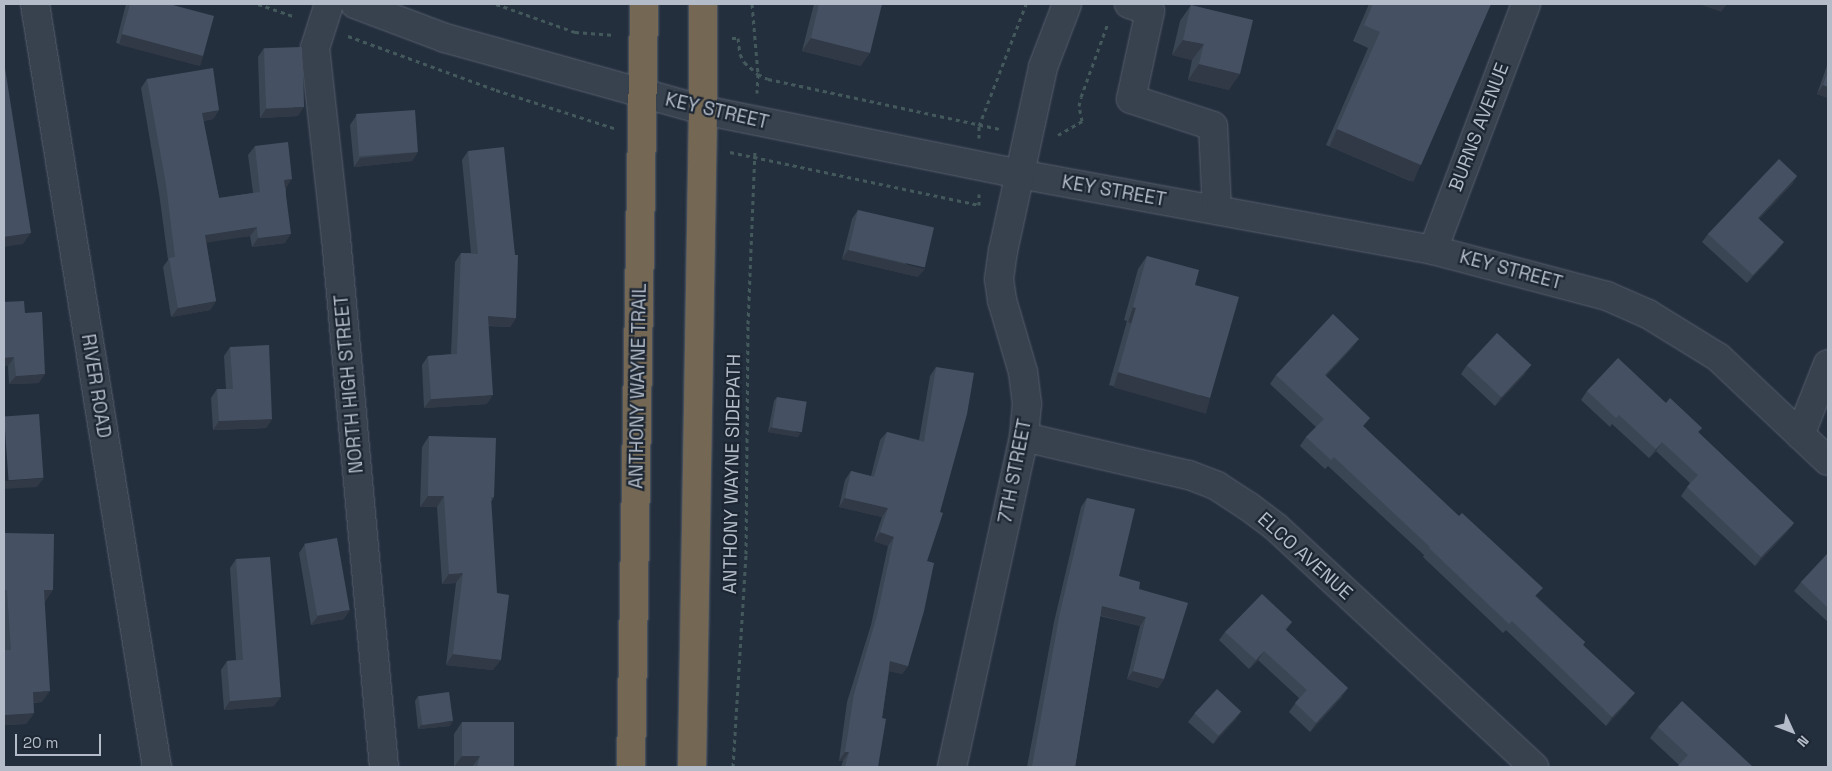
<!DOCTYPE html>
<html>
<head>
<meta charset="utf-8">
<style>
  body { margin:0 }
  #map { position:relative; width:1832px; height:771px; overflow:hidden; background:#242f3e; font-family:"Space Grotesk",sans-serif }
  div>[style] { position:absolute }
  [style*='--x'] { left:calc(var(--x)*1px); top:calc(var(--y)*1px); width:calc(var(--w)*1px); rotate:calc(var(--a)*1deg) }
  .path>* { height:3px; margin-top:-1.5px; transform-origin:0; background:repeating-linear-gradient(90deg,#44595c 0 4px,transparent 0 8px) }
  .roads { filter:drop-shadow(0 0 1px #565f6c) drop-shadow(0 0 1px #565f6c) }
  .minor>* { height:28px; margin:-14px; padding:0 14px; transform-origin:14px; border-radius:14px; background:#38414e }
  .highway>* { height:28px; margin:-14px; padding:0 14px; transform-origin:14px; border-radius:14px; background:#746855 }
  .wall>* { inset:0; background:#3b4654 }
  .shaded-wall>* { inset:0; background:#303945; transform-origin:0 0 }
  .building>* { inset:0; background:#455162; transform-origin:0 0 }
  span { translate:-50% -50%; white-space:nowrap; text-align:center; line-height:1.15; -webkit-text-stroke:4.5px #1d2633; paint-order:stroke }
  .street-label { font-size:19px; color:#b4bcc9 }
  .frame { position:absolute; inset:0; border:5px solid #b4bcc9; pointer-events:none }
  .north { position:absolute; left:1767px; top:706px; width:50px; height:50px; -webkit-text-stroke:4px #1d2633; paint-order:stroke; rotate:133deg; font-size:14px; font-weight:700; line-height:20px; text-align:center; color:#b4bcc9 }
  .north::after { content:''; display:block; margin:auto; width:18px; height:22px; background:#b4bcc9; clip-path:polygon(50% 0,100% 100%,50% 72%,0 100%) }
  .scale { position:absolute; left:15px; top:734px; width:86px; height:22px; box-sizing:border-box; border:2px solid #b4bcc9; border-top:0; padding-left:6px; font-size:15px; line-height:18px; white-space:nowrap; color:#b4bcc9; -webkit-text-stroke:4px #1d2633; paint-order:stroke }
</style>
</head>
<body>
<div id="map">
  <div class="path">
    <i style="--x:258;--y:4;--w:39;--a:19"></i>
    <i style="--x:496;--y:4;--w:84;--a:19.5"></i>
    <i style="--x:575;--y:32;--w:40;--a:4.3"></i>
    <i style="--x:752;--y:4;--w:70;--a:85.1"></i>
    <i style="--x:758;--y:74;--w:19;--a:93"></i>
    <i style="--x:348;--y:36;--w:158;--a:20"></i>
    <i style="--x:496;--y:90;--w:124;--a:17.9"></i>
    <i style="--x:732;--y:38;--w:6;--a:0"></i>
    <i style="--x:738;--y:38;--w:16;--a:83"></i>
    <i style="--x:740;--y:54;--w:9;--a:63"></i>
    <i style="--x:744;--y:62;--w:18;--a:41"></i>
    <i style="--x:758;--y:74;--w:11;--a:27"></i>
    <i style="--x:768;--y:79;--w:237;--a:12.2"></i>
    <i style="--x:1058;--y:135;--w:28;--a:-30"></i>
    <i style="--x:1082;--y:121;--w:15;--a:-101"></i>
    <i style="--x:1079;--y:106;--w:9;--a:-77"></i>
    <i style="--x:1081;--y:97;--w:79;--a:-70"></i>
    <i style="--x:979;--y:138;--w:12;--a:-90"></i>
    <i style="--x:979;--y:126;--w:131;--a:-68.9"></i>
    <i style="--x:730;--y:152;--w:255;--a:12"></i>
    <i style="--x:979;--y:205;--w:11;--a:-90"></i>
    <i style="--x:733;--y:767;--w:213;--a:-86.5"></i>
    <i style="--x:746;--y:554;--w:230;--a:-89.5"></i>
    <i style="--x:748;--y:324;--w:175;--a:-87.7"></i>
  </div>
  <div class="roads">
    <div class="minor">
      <i style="--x:35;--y:4;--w:773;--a:80.92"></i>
      <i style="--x:329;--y:4;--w:46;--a:107.7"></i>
      <i style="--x:315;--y:48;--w:191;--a:83.7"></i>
      <i style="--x:336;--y:238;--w:531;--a:84.82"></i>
      <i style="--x:355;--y:4;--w:96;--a:20.7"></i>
      <i style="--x:445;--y:38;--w:268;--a:15.6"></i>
      <i style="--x:703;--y:110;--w:322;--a:11.4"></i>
      <i style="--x:1019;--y:174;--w:421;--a:10.4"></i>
      <i style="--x:1433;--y:250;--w:180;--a:14.8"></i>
      <i style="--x:1607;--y:296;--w:45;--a:23.7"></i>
      <i style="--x:1648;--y:314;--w:82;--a:31.6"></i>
      <i style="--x:1718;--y:357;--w:151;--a:43.4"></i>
      <i style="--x:1129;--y:4;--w:22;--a:18"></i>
      <i style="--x:1150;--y:11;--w:90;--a:102.2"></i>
      <i style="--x:1131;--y:99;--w:86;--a:18.2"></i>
      <i style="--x:1213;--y:126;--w:84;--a:87.3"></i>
      <i style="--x:1433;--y:250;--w:263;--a:-69.3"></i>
      <i style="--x:1800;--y:435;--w:76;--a:-68.5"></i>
      <i style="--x:1024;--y:437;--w:169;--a:13"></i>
      <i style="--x:1189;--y:475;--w:30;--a:21"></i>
      <i style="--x:1217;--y:486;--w:37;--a:33"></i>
      <i style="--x:1248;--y:506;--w:36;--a:37"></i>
      <i style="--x:1277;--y:528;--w:351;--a:42.9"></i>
      <i style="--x:952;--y:767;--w:338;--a:-77.7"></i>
      <i style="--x:1024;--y:437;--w:33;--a:-85"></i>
      <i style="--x:1027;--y:404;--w:32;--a:-97"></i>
      <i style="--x:1023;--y:372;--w:75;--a:-106.3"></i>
      <i style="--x:1002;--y:300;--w:21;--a:-98"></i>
      <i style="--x:999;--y:279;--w:28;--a:-82"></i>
      <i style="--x:1003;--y:251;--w:188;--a:-77.7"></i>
      <i style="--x:1043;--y:67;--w:67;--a:-69.1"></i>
    </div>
    <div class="highway">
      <i style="--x:631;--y:767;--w:763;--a:-89.02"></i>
      <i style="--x:692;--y:767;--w:657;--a:-89.04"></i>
      <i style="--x:703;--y:110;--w:106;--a:-90"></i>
    </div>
  </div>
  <div class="wall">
    <i style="clip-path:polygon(126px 4px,169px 4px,197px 65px,116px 43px)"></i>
    <i style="clip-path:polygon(814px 4px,882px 4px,861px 66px,802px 51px)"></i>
    <i style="clip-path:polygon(1369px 4px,1491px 4px,1410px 181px,1326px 145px,1368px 48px,1353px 41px)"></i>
    <i style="clip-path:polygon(1191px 5px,1229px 90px,1188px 80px,1192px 60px,1172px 55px,1180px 21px)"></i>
    <i style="clip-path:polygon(264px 48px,298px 116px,260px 118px,258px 57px)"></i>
    <i style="clip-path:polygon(1828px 63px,1828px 98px,1817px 94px)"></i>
    <i style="clip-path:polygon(147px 79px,219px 110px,213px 119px,203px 121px,219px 198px,253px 193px,248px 155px,255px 146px,286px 188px,285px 243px,252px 247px,250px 236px,206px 242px,216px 301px,210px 310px,171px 317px,163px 267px,168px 260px,159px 193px,141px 88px)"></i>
    <i style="clip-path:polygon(356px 116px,418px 152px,412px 161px,354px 167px,350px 125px)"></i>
    <i style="clip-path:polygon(468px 151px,516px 318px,510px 327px,488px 326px,487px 404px,424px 408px,422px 365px,428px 356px,451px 354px,455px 262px,461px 253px,471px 253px,462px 160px)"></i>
    <i style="clip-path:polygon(1797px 176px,1792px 184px,1759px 219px,1778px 250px,1747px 283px,1702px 242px,1708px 234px)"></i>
    <i style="clip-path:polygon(858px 210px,918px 277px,842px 259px,852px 219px)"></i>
    <i style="clip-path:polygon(1147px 256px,1195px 285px,1201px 411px,1109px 385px,1127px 321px,1124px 320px,1138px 269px)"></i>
    <i style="clip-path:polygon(25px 313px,39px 383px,9px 384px,8px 366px)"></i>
    <i style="clip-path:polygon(230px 347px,272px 419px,266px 428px,213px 430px,211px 398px,217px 389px,226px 389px,224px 356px)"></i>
    <i style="clip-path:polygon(1352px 348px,1326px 376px,1364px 427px,1537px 597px,1585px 642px,1583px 645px,1628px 702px,1606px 726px,1506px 630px,1503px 633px,1423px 557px,1424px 555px,1328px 466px,1325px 469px,1300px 446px,1306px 437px,1316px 427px,1270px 384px,1276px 375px)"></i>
    <i style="clip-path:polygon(1467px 365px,1525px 374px,1495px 406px,1461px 374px)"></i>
    <i style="clip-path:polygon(936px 367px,927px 561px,908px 666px,902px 674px,889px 671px,882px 718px,878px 767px,841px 767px,843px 761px,839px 761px,847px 702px,871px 625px,888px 546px,874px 541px,882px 517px,839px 507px,845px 480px,851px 471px,871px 476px,880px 440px,887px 432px,919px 440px,930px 376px)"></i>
    <i style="clip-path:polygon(1587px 391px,1666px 403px,1702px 428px,1698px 432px,1794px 523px,1787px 532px,1755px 566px,1681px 496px,1690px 483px,1656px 451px,1649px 458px,1612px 424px,1610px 427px,1581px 400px)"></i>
    <i style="clip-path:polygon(777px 397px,798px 437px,768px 432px,774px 401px)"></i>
    <i style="clip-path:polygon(429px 436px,494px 497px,491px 502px,493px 670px,446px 665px,456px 583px,442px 584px,437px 507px,420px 507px,422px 447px)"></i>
    <i style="clip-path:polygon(1087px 498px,1119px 576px,1139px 589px,1164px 679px,1158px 688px,1127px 679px,1140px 626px,1100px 616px,1075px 767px,1027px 767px,1054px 622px,1081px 507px)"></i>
    <i style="clip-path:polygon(4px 533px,45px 602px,44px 601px,42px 702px,33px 703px,34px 713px,26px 724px,4px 725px)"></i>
    <i style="clip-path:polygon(305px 544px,344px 619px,311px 625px,299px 553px)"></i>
    <i style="clip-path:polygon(1828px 555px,1828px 622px,1794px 591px,1801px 582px)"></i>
    <i style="clip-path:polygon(236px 559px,274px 706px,224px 710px,221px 670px,227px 661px,236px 660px,230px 568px)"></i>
    <i style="clip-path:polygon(1292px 622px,1286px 630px,1342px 697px,1310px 732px,1289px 712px,1299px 698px,1258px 660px,1249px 669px,1219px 640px,1225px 632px)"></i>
    <i style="clip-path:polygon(418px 696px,450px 726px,418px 729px,415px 701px)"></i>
    <i style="clip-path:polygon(1241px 711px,1235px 720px,1213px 744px,1188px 722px,1195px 713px)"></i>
    <i style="clip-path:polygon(462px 722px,514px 767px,454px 767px,454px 734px)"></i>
    <i style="clip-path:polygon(1658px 727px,1753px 767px,1679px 765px,1650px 738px)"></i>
  </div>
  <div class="shaded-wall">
    <i style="clip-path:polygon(1699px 4px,1727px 4px,1721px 12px)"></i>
    <i style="left:122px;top:34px;width:84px;height:11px;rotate:15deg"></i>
    <i style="clip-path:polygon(811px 38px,870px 53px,861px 66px,802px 51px)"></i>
    <i style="clip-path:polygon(1183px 40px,1204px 44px,1192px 60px,1172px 55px)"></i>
    <i style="clip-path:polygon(1199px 64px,1240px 74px,1229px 90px,1188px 80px)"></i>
    <i style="clip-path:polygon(1823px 85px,1828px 87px,1828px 98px,1817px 94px)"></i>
    <i style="clip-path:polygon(304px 107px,298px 116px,260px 118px,266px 109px)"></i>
    <i style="clip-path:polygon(219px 110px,213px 119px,195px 122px,202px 113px)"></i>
    <i style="left:1337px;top:129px;width:91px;height:19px;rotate:23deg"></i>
    <i style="clip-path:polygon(418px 152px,412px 161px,354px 167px,360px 158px)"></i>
    <i style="clip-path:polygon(1797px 176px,1792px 184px,1752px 226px,1758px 218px)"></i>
    <i style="clip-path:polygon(292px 179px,286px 188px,278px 189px,284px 180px)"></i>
    <i style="clip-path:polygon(257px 227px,250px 236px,198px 244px,205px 235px)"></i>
    <i style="clip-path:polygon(31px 233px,23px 244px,4px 247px,4px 237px)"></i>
    <i style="clip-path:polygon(291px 234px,285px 243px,252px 247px,258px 238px)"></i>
    <i style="clip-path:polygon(1784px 242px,1778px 250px,1747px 283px,1753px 275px)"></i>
    <i style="clip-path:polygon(848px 250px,925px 269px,918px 277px,842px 259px)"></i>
    <i style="clip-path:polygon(216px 301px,210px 310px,171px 317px,178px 308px)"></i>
    <i style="left:1133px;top:307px;width:3px;height:16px;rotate:18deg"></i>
    <i style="clip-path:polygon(488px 316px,516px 318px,510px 327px,482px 325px)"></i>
    <i style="clip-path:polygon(1359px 339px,1352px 348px,1318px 384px,1325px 375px)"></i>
    <i style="clip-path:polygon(14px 357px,8px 366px,4px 366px,4px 358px)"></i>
    <i style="clip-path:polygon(1531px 365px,1525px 374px,1495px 406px,1501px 397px)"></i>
    <i style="left:1118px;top:372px;width:96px;height:16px;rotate:16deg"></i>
    <i style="clip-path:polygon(45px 374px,39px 383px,9px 384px,16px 376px)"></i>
    <i style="clip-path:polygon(493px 395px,487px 404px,424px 408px,431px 399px)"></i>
    <i style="clip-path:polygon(272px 419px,266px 428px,213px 430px,219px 421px)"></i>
    <i style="clip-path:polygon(771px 427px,801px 433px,798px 437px,768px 432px)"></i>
    <i style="clip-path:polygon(1662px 442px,1656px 451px,1649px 458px,1656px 449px)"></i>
    <i style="clip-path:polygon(44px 478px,37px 487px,4px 489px,4px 481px)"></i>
    <i style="clip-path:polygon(428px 496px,444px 496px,437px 507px,420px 507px)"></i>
    <i style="clip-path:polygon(845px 498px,888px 508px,882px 517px,839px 507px)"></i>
    <i style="clip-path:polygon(1794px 523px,1787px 532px,1755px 566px,1761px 557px)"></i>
    <i style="clip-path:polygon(880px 532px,894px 537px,888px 546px,874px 541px)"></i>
    <i style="clip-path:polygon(463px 573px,456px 583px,442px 584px,449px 574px)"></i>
    <i style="clip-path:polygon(44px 590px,53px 590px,45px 602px,36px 601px)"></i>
    <i style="clip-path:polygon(1102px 606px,1146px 617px,1140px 626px,1096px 614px)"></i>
    <i style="clip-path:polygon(350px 610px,344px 619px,311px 625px,318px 616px)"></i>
    <i style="clip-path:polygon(1264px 651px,1258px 660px,1249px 669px,1256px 660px)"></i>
    <i style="clip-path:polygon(453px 654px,501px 660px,493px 670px,446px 665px)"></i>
    <i style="clip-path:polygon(890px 661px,908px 666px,902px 674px,884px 670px)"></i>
    <i style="clip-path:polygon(1133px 671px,1164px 679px,1158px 688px,1127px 679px)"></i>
    <i style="clip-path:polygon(1348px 688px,1342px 697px,1310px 732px,1316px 723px)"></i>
    <i style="clip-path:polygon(50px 691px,42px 702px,25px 703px,33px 692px)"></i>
    <i style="clip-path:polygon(1635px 693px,1628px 702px,1606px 726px,1612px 717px)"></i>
    <i style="clip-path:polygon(281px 697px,274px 706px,224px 710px,230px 701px)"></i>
    <i style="clip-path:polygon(1241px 711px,1235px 720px,1213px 744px,1219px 735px)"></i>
    <i style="clip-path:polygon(34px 713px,26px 724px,4px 725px,4px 715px)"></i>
    <i style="clip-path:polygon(453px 721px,450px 726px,418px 729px,421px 725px)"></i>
    <i style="clip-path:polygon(845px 752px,849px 752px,843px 761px,839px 761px)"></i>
    <i style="clip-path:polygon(462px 756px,480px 756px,472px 767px,454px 767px)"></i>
  </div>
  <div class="building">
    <i style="clip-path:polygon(130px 4px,169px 4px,214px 16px,203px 56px,122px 34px)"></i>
    <i style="clip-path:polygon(819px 4px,882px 4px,870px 53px,811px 38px)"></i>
    <i style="clip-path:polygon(1373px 4px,1491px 4px,1421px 165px,1337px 129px,1380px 32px,1364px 25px)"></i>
    <i style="clip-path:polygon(1191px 5px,1253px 20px,1240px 74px,1199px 64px,1204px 44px,1183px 40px)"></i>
    <i style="left:302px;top:47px;width:60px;height:38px;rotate:88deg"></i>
    <i style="clip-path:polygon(4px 62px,31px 233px,4px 237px)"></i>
    <i style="clip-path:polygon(213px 68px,219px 110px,202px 113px,219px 198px,260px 192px,255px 146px,288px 142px,292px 179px,284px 180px,291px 234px,258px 238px,257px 227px,205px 235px,216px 301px,178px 308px,169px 258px,175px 257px,166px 184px,147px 79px)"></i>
    <i style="clip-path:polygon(1828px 71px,1828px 87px,1823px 85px)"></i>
    <i style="left:415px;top:110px;width:42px;height:59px;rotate:86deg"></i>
    <i style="clip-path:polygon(504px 147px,515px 255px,518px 255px,516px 318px,488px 316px,493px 395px,431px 399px,428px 356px,457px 354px,461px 253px,478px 254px,468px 151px)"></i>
    <i style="clip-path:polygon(1779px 159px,1797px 176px,1758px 218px,1784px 242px,1753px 275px,1708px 234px)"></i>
    <i style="left:858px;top:210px;width:78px;height:41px;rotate:13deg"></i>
    <i style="clip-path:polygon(1147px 256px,1199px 270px,1195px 285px,1239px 297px,1210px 398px,1118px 372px,1136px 308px,1133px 307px)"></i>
    <i style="clip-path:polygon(24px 301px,25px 313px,42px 312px,45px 374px,16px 376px,14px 357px,4px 358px,4px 302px)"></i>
    <i style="clip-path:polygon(1333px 314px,1359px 339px,1325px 375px,1370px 418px,1363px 426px,1459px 516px,1462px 513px,1543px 588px,1535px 596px,1585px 642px,1583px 645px,1635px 693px,1612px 717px,1512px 621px,1509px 624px,1429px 548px,1430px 547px,1334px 457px,1331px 460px,1306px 437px,1324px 419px,1276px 375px)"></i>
    <i style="left:1497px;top:333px;width:47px;height:44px;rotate:43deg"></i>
    <i style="clip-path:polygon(269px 345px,272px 419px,219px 421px,217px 389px,233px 389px,230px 347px)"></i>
    <i style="clip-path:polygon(1618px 358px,1666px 403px,1670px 398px,1702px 428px,1698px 432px,1794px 523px,1761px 557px,1687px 487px,1698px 475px,1662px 442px,1656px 449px,1619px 415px,1616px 418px,1587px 391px)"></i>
    <i style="clip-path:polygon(936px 367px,974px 373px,967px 414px,940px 512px,943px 513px,927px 561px,934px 563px,924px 611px,908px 666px,890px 661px,882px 718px,886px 719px,878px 767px,845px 767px,849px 752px,845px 752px,854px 694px,877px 616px,894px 537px,880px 532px,888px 508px,845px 498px,851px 471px,874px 477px,887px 432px,924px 442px)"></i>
    <i style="left:777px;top:397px;width:30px;height:31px;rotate:9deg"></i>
    <i style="left:39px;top:414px;width:64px;height:35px;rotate:86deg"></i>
    <i style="clip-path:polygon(429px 436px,496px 438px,494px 497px,491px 497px,497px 593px,509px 595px,501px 660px,453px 654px,463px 573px,449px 574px,444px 496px,428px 496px)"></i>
    <i style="clip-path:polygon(1087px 498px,1135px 509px,1119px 576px,1140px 582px,1139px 589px,1188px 603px,1164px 679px,1133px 671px,1146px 617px,1102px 606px,1075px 767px,1032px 767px,1060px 613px)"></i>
    <i style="clip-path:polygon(4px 533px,54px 534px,53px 590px,44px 590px,50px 691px,33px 692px,34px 713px,4px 715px,4px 650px,11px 650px,7px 590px,4px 590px)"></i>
    <i style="left:337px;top:538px;width:73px;height:33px;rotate:80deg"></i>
    <i style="clip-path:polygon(1827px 554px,1828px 555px,1828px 608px,1801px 582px)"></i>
    <i style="clip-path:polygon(270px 557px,281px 697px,230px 701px,227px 661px,243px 660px,236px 559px)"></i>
    <i style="clip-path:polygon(1262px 594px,1292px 622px,1285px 629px,1348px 688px,1316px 723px,1295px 703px,1307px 690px,1264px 651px,1256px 660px,1225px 632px)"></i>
    <i style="left:1217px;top:689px;width:33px;height:33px;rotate:43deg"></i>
    <i style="left:449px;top:692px;width:29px;height:31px;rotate:82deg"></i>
    <i style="clip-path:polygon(1682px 701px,1753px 767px,1677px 767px,1688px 755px,1658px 727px)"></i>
    <i style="clip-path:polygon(462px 722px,514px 722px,514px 767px,477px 767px,480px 756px,462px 756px)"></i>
  </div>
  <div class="street-label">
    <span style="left:717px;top:111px;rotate:13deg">KEY STREET</span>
    <span style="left:1479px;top:127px;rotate:-69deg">BURNS AVENUE</span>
    <span style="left:1114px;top:191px;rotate:10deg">KEY STREET</span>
    <span style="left:1511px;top:270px;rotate:15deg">KEY STREET</span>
    <span style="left:349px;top:384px;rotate:-95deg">NORTH HIGH STREET</span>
    <span style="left:96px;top:386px;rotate:81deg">RIVER ROAD</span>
    <span style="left:638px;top:386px;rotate:-89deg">ANTHONY WAYNE TRAIL</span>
    <span style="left:1015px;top:471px;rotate:-79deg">7TH STREET</span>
    <span style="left:732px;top:474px;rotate:-89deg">ANTHONY WAYNE SIDEPATH</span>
    <span style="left:1305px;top:556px;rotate:42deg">ELCO AVENUE</span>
  </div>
  <div class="frame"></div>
  <div class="north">N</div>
  <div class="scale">20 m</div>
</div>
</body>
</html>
